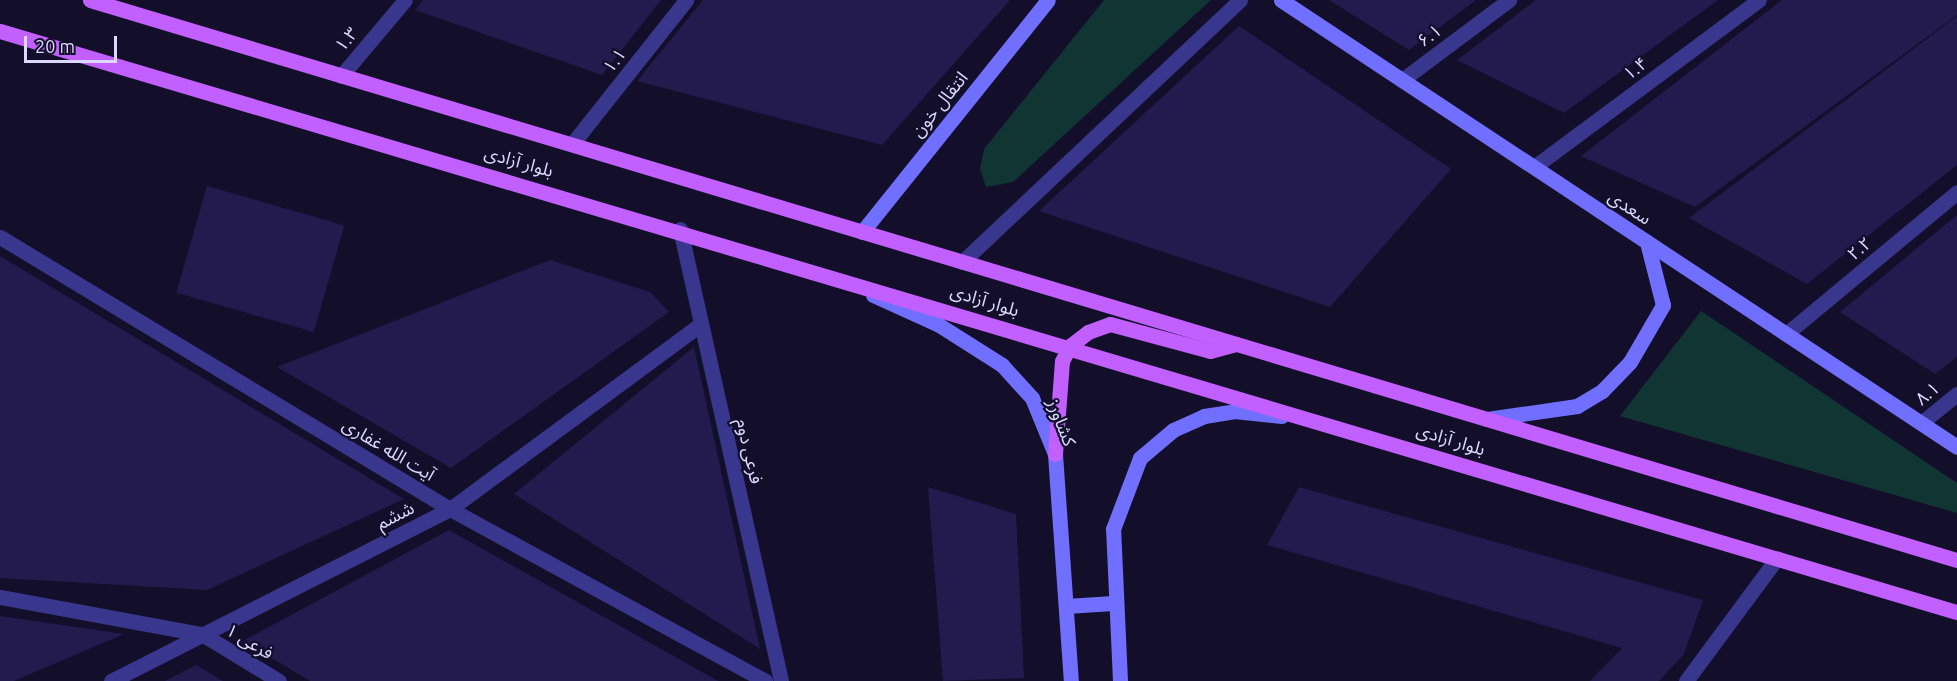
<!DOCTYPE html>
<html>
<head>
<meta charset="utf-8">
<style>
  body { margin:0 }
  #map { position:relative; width:1957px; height:681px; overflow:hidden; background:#130f2b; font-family:Ubuntu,"Noto Sans Arabic",sans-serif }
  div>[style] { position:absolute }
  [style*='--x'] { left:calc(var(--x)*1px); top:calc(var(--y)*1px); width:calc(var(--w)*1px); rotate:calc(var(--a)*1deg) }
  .green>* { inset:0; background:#113533 }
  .building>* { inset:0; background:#231a4d; transform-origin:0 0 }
  .lane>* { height:15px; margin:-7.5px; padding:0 7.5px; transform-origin:7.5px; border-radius:7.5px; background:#39378d }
  .street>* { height:15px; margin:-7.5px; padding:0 7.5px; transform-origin:7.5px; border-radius:7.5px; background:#39378d }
  .secondary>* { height:15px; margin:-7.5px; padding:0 7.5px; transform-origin:7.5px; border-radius:7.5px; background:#716fff }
  .primary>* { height:15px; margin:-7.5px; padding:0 7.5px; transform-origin:7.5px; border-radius:7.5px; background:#c15fff }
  span { translate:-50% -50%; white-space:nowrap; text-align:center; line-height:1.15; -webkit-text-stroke:4.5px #130f2b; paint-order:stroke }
  .street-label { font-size:18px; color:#dcd8ff }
  .scale { position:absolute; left:24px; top:36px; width:93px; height:27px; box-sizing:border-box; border:3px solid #dcd8ff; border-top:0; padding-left:8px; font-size:18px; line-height:21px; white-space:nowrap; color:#dcd8ff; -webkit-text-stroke:4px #130f2b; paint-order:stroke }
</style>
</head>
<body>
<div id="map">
  <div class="green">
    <i style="clip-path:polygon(1104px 0,1211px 0,1013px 182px,986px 187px,980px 169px,984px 149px)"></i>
    <i style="clip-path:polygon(1701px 311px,1957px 483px,1957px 513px,1620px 416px)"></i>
  </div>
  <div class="building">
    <i style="clip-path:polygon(423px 0,661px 0,602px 75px,415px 10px)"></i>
    <i style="clip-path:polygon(703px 0,1010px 0,882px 145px,637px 81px)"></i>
    <i style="clip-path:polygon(1329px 0,1476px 0,1409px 50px)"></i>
    <i style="clip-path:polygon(1536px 0,1718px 0,1564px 113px,1457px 60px)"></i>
    <i style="clip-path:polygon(1782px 0,1957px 0,1957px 15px,1695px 207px,1581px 156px)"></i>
    <i style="clip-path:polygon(1957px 16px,1957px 165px,1807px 284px,1689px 218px)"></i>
    <i style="clip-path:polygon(1239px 26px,1451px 169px,1330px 307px,1039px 211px)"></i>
    <i style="left:207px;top:186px;width:143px;height:111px;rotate:16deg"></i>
    <i style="clip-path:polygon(1957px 215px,1957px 357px,1935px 374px,1840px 312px)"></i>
    <i style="clip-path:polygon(0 256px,404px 499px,207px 590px,0 578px)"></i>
    <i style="clip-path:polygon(550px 260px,650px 292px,669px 312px,451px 468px,277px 367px)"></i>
    <i style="clip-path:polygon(694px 347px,760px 649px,514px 494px)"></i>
    <i style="clip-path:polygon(928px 487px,1016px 514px,1024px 678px,943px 681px)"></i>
    <i style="clip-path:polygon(1299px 487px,1703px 600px,1684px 654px,1659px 681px,1590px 681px,1622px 648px,1267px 545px)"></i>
    <i style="clip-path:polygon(449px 530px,718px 681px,310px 681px,243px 641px)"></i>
    <i style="clip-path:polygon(0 616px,124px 634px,14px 681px,0 681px)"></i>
    <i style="clip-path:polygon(196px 665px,223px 681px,165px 681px)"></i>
  </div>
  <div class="lane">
    <i style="--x:0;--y:597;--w:205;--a:10.4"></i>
    <i style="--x:1686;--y:681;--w:153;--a:-53.5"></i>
  </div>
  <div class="street">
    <i style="--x:341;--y:76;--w:99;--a:-49.9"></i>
    <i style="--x:1402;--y:80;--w:134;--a:-36.8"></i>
    <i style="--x:572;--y:144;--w:184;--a:-51.6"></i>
    <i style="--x:1534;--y:167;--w:280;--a:-36.6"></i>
    <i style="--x:680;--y:229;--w:463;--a:77.4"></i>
    <i style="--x:0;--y:237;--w:526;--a:31.15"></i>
    <i style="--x:450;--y:509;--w:359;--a:28.6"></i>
    <i style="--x:962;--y:262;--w:382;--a:-43.3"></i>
    <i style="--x:1786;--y:334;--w:222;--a:-39.7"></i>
    <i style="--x:1921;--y:423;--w:46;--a:-38.9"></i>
    <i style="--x:202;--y:634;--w:90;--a:31.4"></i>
    <i style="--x:111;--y:681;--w:380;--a:-26.9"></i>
    <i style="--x:450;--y:509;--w:312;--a:-36.4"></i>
  </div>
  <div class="secondary">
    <i style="--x:1281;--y:0;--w:810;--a:33.47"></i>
    <i style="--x:862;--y:232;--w:297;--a:-51.3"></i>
    <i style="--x:873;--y:295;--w:72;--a:24.4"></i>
    <i style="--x:939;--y:325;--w:75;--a:32.4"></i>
    <i style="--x:1002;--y:365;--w:45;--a:47.7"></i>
    <i style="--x:1032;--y:398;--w:61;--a:67.7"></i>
    <i style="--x:1055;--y:454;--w:228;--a:86"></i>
    <i style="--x:1487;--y:419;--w:91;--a:-8.2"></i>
    <i style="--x:1577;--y:406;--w:29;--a:-31"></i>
    <i style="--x:1602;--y:391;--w:40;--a:-46"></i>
    <i style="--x:1630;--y:362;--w:66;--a:-59.9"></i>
    <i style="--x:1663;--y:305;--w:65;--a:-104.3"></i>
    <i style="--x:1066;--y:606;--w:47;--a:-3.7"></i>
    <i style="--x:1120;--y:681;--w:152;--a:-92.6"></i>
    <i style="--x:1113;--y:529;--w:76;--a:-69.2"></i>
    <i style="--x:1140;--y:458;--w:43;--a:-40.3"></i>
    <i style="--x:1173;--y:430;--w:34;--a:-24"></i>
    <i style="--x:1204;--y:416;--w:30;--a:-9"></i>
    <i style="--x:1234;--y:411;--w:48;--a:5.9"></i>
  </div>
  <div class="primary">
    <i style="--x:90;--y:0;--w:1949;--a:16.7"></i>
    <i style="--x:0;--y:31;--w:2041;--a:16.54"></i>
    <i style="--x:1055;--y:454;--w:93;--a:-85.7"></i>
    <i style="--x:1062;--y:361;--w:17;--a:-62"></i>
    <i style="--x:1070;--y:346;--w:23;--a:-38"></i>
    <i style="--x:1088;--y:332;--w:23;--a:-20"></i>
    <i style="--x:1110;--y:324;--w:104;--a:15.1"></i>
    <i style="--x:1210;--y:351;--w:27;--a:-15"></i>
  </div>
  <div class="street-label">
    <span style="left:1429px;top:35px;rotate:-37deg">۶.۱</span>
    <span style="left:346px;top:39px;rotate:-50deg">۱.۳</span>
    <span style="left:614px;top:60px;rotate:-52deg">۱.۱</span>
    <span style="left:1635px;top:68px;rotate:-37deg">۱.۴</span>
    <span style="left:939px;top:104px;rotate:-51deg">انتقال خون</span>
    <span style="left:519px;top:161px;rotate:16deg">بلوار آزادی</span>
    <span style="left:1630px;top:207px;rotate:33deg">سعدی</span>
    <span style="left:1859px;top:248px;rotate:-40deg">۲.۲</span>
    <span style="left:985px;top:300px;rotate:17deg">بلوار آزادی</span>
    <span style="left:1927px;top:393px;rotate:-40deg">۸.۱</span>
    <span style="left:1062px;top:422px;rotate:69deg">کشاورز</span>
    <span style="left:1451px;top:439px;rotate:17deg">بلوار آزادی</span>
    <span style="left:389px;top:449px;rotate:31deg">آیت الله غفاری</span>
    <span style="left:750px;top:451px;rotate:77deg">فرعی دوم</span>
    <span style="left:395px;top:515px;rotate:-27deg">ششم</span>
    <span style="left:250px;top:641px;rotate:31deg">فرعی ۱</span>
  </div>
  <div class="scale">20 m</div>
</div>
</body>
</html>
